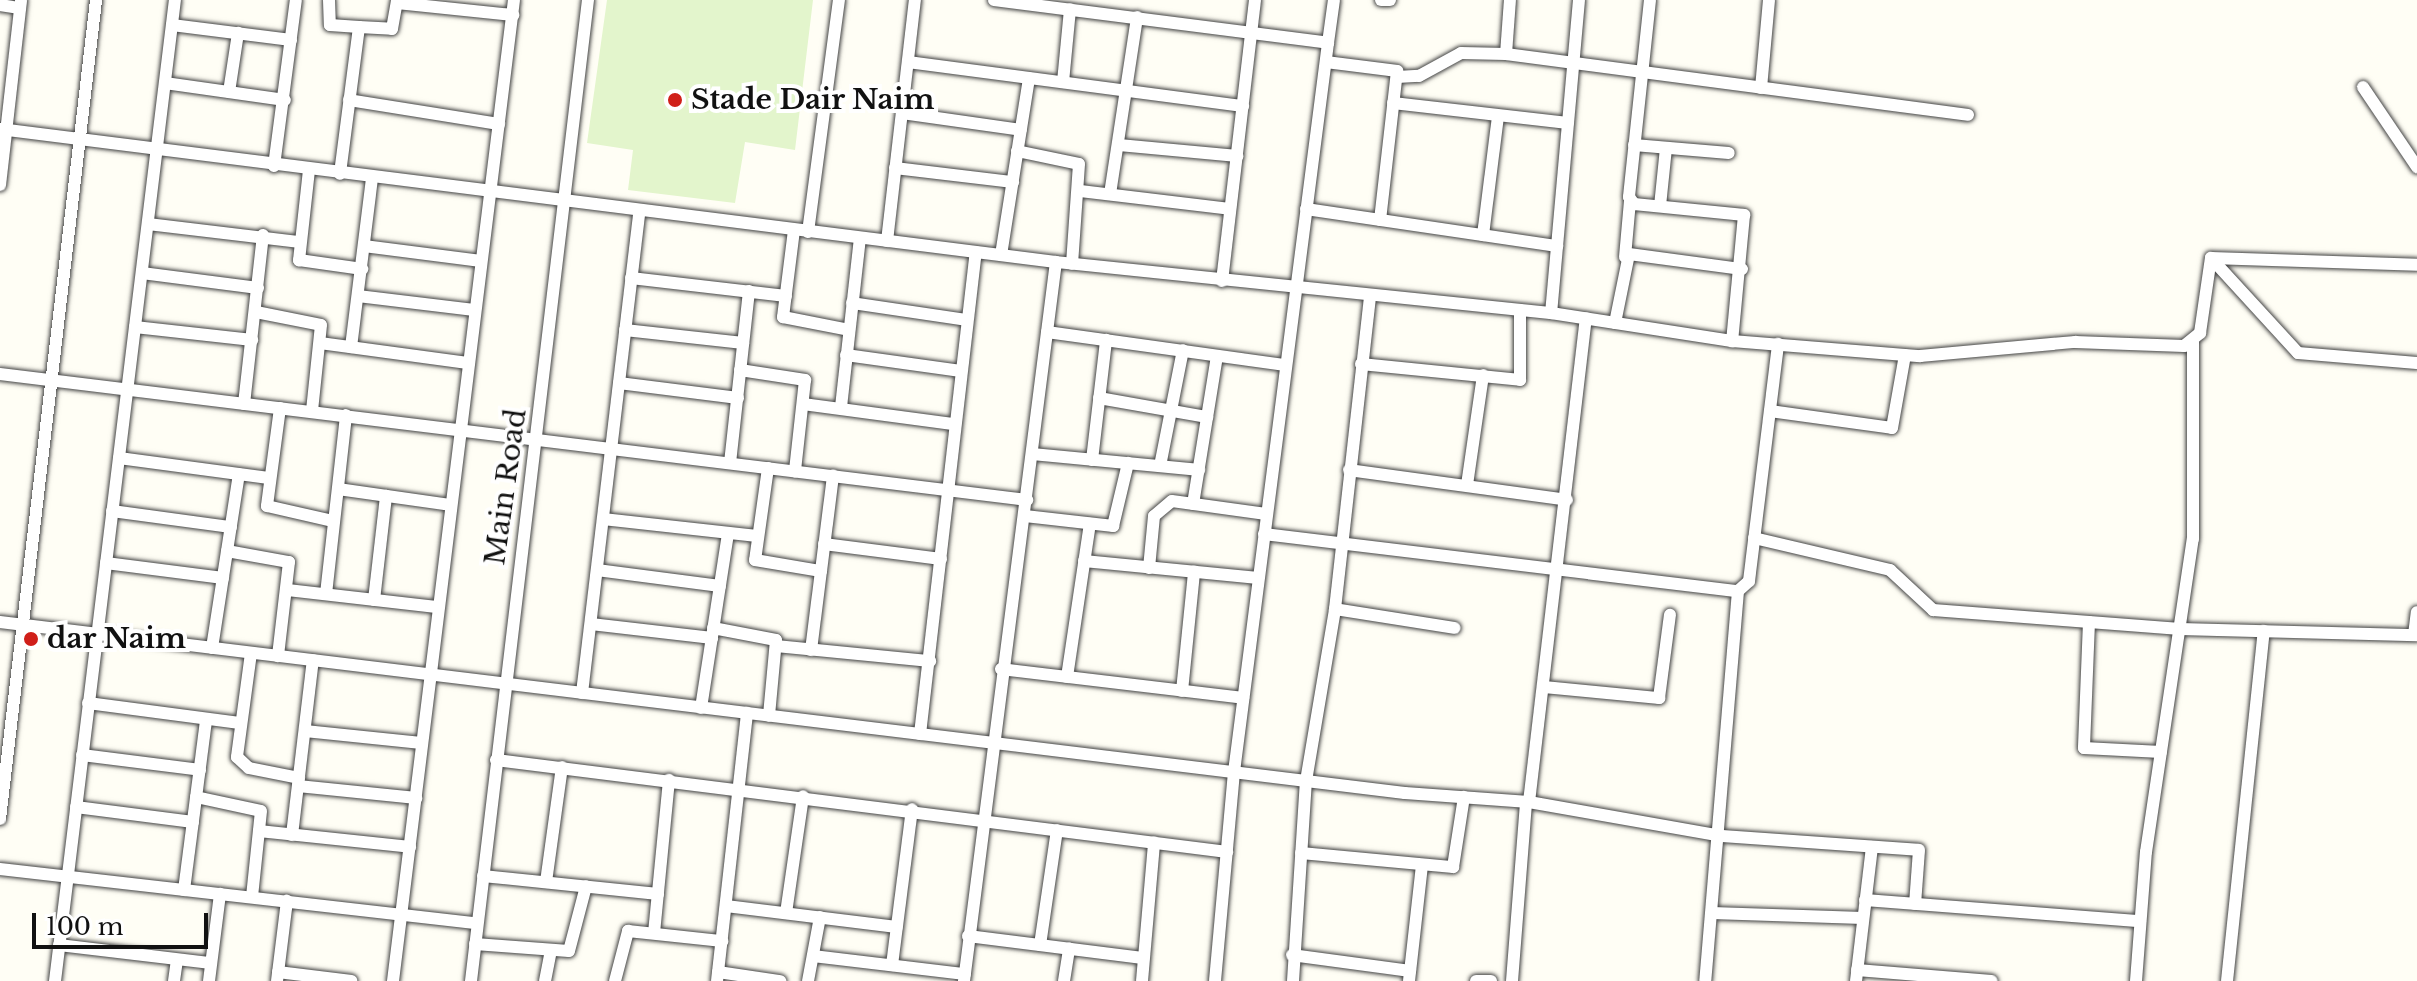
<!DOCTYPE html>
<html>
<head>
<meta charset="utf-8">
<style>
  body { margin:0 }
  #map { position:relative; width:2417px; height:981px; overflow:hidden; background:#fffef5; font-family:"Libre Baskerville",serif }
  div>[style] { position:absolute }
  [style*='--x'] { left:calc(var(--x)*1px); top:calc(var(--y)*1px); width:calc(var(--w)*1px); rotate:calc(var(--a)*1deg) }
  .pitch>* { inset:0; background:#e3f5cc }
  .roads { filter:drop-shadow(0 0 2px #444) drop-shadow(0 0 2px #444) }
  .street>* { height:12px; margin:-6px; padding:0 6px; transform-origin:6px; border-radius:6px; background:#fff }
  .dots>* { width:22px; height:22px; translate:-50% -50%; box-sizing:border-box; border:4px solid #fff; border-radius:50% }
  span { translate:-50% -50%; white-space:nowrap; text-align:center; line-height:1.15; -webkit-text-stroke:8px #fff; paint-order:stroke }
  .poi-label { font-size:28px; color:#111; font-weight:700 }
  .left { translate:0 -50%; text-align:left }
  .street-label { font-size:28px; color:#111 }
  .scale { position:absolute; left:32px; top:913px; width:176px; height:36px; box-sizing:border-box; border:4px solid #111; border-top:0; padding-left:10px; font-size:24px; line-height:28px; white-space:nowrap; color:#111; -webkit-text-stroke:6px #fff; paint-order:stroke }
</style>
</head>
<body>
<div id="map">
  <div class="pitch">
    <i style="clip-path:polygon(607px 0,813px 0,795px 150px,745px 142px,735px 203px,628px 190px,633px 150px,587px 143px)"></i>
  </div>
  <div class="roads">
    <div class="street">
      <i style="--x:329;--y:0;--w:25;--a:88"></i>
      <i style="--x:330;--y:25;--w:29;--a:4"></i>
      <i style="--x:359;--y:27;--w:148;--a:97.4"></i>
      <i style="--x:994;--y:0;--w:337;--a:7.3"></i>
      <i style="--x:1328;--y:43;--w:735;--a:97.35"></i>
      <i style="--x:1234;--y:772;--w:210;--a:95.2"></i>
      <i style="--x:1381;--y:0;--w:9;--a:0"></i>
      <i style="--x:1579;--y:0;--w:314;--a:95.1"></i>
      <i style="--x:1551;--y:313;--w:183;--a:8.8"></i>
      <i style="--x:1732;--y:341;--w:189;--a:4.6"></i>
      <i style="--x:1920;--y:356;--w:156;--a:-5.2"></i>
      <i style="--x:2075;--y:342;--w:109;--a:2.1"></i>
      <i style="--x:2184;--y:346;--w:21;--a:-39"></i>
      <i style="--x:2200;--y:333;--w:76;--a:-81.7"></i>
      <i style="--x:2211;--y:258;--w:206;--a:1.9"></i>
      <i style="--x:1650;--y:0;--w:198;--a:96.1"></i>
      <i style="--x:1629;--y:197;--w:9;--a:54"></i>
      <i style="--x:1634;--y:204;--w:111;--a:5.7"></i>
      <i style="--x:1744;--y:215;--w:127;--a:95.4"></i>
      <i style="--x:397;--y:3;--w:117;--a:5.9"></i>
      <i style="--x:0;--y:5;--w:20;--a:9"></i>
      <i style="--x:172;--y:25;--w:120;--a:7.2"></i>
      <i style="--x:359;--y:27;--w:33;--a:3"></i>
      <i style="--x:392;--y:29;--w:29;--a:-80"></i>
      <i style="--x:1328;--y:43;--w:43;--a:-82.1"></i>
      <i style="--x:1506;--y:54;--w:54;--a:-85.8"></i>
      <i style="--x:908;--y:62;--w:338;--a:7.5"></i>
      <i style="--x:1326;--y:62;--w:72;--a:7.2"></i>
      <i style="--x:1397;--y:71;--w:150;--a:96.5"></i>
      <i style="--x:1397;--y:77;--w:22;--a:-3"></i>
      <i style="--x:1419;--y:76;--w:48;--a:-28.7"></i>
      <i style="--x:1461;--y:53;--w:45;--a:1.3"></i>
      <i style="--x:1506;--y:54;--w:466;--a:7.5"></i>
      <i style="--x:1063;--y:82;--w:73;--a:-84.5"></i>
      <i style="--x:165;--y:83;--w:121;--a:8.1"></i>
      <i style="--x:2363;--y:87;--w:97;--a:56"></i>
      <i style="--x:1761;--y:88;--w:88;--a:-84.8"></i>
      <i style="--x:229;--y:92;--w:60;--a:-81.3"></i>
      <i style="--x:349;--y:100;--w:152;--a:9.1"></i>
      <i style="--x:1393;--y:103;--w:176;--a:6.5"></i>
      <i style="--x:902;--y:113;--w:120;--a:8.1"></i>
      <i style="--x:0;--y:129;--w:1064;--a:7.18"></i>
      <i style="--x:1056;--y:262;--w:498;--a:5.9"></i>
      <i style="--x:1119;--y:145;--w:119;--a:5.3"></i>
      <i style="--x:1634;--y:145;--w:95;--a:4.8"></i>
      <i style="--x:1017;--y:151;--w:63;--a:11.8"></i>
      <i style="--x:1079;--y:164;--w:100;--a:94"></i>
      <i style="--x:274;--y:166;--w:167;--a:-82.5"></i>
      <i style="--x:895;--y:168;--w:119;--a:6.8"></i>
      <i style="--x:309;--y:170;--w:91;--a:96.3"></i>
      <i style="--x:299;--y:260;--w:64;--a:8.1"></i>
      <i style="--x:0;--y:185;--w:186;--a:-83.5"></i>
      <i style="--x:1080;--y:191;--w:151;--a:6.8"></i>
      <i style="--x:1110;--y:194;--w:179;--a:-81.3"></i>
      <i style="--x:1660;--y:206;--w:58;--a:-84.1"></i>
      <i style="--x:1306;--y:209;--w:254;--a:8.4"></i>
      <i style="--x:148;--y:224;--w:151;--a:6.8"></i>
      <i style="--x:794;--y:230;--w:88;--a:97.2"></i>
      <i style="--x:783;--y:317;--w:67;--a:11.1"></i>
      <i style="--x:808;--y:232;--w:234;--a:-82.4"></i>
      <i style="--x:1483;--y:235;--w:120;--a:-82.8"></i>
      <i style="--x:887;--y:241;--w:243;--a:-83.4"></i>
      <i style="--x:364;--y:246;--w:118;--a:7.3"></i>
      <i style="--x:1001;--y:255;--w:179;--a:-81"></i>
      <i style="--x:1625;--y:257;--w:56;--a:-84.9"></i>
      <i style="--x:2211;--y:258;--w:129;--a:47.5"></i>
      <i style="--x:2298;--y:353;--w:119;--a:4.8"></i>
      <i style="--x:142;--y:273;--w:117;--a:7.4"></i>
      <i style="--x:631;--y:278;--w:156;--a:6.6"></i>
      <i style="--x:1222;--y:281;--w:283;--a:-83.3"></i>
      <i style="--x:358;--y:296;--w:117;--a:6.9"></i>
      <i style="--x:852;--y:303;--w:116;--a:8.4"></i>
      <i style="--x:256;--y:312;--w:66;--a:11.3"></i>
      <i style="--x:321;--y:325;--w:86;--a:96"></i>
      <i style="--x:1615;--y:323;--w:70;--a:-78.5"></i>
      <i style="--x:1629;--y:254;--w:114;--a:7.6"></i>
      <i style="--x:135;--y:327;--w:118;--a:6.3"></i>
      <i style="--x:625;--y:330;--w:119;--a:6.3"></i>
      <i style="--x:1047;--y:332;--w:239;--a:7.9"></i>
      <i style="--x:320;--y:343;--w:149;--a:7.7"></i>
      <i style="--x:351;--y:347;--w:170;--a:-82.9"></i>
      <i style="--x:846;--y:355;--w:116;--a:7.9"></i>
      <i style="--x:1361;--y:364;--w:160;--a:5.7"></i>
      <i style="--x:1520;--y:380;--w:70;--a:-90"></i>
      <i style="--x:740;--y:370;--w:66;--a:8.7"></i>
      <i style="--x:805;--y:380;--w:92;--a:96.3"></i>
      <i style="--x:0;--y:374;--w:1035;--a:6.99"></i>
      <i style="--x:619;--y:383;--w:120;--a:7.2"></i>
      <i style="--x:1099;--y:398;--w:110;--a:10"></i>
      <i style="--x:244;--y:404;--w:170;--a:-83.6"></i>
      <i style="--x:803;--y:404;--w:151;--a:7.6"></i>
      <i style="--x:841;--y:407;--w:170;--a:-83.6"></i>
      <i style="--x:280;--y:408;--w:99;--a:97.6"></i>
      <i style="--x:267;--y:506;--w:68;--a:12.8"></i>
      <i style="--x:1770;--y:411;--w:123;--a:7.9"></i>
      <i style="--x:1892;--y:428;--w:74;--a:-79.9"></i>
      <i style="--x:1033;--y:454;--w:167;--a:5.5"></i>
      <i style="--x:119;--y:458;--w:151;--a:7.6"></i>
      <i style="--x:1092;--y:460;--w:121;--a:-83.3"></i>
      <i style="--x:730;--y:463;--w:173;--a:-83.7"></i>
      <i style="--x:1160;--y:466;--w:118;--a:-78.8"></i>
      <i style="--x:768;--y:468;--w:93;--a:98"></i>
      <i style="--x:755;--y:560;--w:67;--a:9.5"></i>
      <i style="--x:1349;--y:470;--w:220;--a:7.8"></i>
      <i style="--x:1467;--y:485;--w:111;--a:-81.7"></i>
      <i style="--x:338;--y:489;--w:113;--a:8.1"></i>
      <i style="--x:1193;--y:504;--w:150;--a:-80.8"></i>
      <i style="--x:112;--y:511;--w:120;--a:7.7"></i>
      <i style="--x:1025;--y:516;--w:89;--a:6.5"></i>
      <i style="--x:1113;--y:526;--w:65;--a:-76.6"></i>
      <i style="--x:603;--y:519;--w:155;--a:6.3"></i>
      <i style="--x:1264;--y:534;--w:477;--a:6.9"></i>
      <i style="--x:1738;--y:591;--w:391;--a:94.8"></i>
      <i style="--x:1754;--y:538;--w:140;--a:13.2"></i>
      <i style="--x:1890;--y:570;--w:59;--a:42.9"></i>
      <i style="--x:1933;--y:610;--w:248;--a:4.4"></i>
      <i style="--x:2180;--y:629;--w:237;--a:1.5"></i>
      <i style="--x:824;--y:544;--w:118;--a:7.3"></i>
      <i style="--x:227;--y:551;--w:63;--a:10.1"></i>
      <i style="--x:289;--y:562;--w:95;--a:96.7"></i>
      <i style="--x:1084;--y:561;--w:175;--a:5.6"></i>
      <i style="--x:106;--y:563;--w:118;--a:7.3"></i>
      <i style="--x:1149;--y:568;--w:52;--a:-84.5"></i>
      <i style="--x:1154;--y:516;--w:23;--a:-40"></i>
      <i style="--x:1172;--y:501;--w:95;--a:7.9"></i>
      <i style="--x:597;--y:570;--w:124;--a:7.4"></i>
      <i style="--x:287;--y:590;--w:151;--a:6.5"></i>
      <i style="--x:1738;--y:591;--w:15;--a:-42"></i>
      <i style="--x:1749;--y:581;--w:239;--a:-83"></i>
      <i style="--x:326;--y:594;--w:180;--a:-83.6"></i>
      <i style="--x:374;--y:600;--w:105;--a:-83.4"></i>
      <i style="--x:1335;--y:609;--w:121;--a:9"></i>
      <i style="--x:0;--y:622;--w:1415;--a:6.94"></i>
      <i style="--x:1405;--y:793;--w:124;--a:4.2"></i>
      <i style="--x:1529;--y:802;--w:195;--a:10"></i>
      <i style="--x:1721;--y:836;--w:198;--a:4"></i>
      <i style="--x:1919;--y:850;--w:54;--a:94.2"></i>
      <i style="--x:2089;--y:622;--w:126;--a:92.3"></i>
      <i style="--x:2084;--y:748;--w:77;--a:3"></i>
      <i style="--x:591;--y:624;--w:122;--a:6.6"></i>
      <i style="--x:713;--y:628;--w:64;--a:10.8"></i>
      <i style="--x:776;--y:640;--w:76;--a:95.3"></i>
      <i style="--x:2414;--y:635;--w:23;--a:-83"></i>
      <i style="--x:776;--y:646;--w:155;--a:5.6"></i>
      <i style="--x:212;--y:648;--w:176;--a:-81.2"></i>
      <i style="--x:811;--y:650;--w:176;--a:-82.8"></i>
      <i style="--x:251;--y:653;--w:105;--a:97.7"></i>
      <i style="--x:237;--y:757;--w:16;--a:43"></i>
      <i style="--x:249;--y:768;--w:51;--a:11.3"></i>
      <i style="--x:1001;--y:669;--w:244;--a:6.8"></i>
      <i style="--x:1067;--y:677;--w:155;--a:-81.5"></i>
      <i style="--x:1544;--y:687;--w:116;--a:5.5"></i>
      <i style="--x:1659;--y:698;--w:84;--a:-82.5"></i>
      <i style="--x:1182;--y:691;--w:120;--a:-84.2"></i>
      <i style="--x:582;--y:693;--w:484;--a:-83.2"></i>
      <i style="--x:88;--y:703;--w:153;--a:7.5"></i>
      <i style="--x:701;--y:708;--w:176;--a:-81.2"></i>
      <i style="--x:305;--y:731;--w:117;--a:5.9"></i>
      <i style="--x:920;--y:734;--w:485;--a:-83.4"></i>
      <i style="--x:82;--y:755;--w:119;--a:7.2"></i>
      <i style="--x:496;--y:760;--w:737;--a:7.17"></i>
      <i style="--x:298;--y:786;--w:119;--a:5.8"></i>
      <i style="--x:196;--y:797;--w:66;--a:12.2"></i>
      <i style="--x:261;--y:811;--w:86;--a:96"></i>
      <i style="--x:1529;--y:802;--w:487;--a:-83.3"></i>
      <i style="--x:76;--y:807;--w:118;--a:7.3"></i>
      <i style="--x:0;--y:819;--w:825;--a:-83.31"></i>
      <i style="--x:259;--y:831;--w:152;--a:6"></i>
      <i style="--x:292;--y:835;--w:176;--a:-83.2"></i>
      <i style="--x:1301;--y:853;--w:153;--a:5.3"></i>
      <i style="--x:1453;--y:867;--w:71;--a:-81.1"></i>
      <i style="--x:0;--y:869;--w:480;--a:6.5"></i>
      <i style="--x:483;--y:876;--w:176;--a:5.9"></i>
      <i style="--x:546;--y:882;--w:116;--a:-82.1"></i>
      <i style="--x:184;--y:890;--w:171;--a:-82.6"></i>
      <i style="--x:1865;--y:900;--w:276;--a:4.4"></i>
      <i style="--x:726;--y:906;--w:172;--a:7"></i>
      <i style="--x:786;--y:913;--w:118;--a:-81.7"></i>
      <i style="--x:1712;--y:913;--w:151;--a:1.9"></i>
      <i style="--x:654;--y:933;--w:154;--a:-84.4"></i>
      <i style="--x:968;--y:936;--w:176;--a:7.2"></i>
      <i style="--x:475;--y:944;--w:94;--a:4.3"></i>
      <i style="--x:569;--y:951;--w:67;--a:-75.3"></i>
      <i style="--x:59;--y:945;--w:153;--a:6.8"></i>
      <i style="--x:1040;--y:945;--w:116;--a:-81.6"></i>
      <i style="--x:1292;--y:955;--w:119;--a:7.7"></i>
      <i style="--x:813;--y:956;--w:153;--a:6.8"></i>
      <i style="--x:892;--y:965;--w:157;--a:-82.7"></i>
      <i style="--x:1857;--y:970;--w:135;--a:4.7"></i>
      <i style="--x:278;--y:972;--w:74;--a:7"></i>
      <i style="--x:718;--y:972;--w:63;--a:8.3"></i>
      <i style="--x:55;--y:981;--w:988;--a:-83.03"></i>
      <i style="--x:174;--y:981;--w:21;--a:-82"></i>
      <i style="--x:209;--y:981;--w:88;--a:-82.8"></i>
      <i style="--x:277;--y:981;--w:81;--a:-82.9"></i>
      <i style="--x:393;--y:981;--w:988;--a:-82.97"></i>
      <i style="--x:471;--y:981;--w:988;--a:-83.2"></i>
      <i style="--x:545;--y:981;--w:31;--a:-79"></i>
      <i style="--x:615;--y:981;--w:52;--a:-75.4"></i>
      <i style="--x:628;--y:931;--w:95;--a:6.1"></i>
      <i style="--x:717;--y:981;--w:270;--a:-83.6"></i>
      <i style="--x:808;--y:981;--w:65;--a:-79.4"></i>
      <i style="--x:964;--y:981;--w:725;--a:-82.71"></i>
      <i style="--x:1064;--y:981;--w:33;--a:-81"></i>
      <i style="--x:1142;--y:981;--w:139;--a:-85"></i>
      <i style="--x:1293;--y:981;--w:200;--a:-86.3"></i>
      <i style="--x:1306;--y:781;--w:174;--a:-80.4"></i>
      <i style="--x:1335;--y:609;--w:314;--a:-83.6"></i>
      <i style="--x:1409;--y:981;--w:116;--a:-83.6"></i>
      <i style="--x:1476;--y:981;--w:15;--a:0"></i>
      <i style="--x:1512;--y:981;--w:180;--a:-85.5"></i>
      <i style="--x:1856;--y:981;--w:135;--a:-83.2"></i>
      <i style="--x:2136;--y:981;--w:129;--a:-85.6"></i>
      <i style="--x:2146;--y:852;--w:317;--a:-81.5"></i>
      <i style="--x:2193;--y:539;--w:197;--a:-90"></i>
      <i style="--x:2227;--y:981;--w:352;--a:-84"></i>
    </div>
  </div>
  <div class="dots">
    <i style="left:675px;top:100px;background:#d01f19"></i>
    <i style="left:31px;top:639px;background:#d01f19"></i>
  </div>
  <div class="poi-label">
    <span class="left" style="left:691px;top:100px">Stade Dair Naim</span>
    <span class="left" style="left:47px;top:639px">dar Naim</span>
  </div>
  <div class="street-label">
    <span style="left:506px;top:487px;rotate:-82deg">Main Road</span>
  </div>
  <div class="scale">100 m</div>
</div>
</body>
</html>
